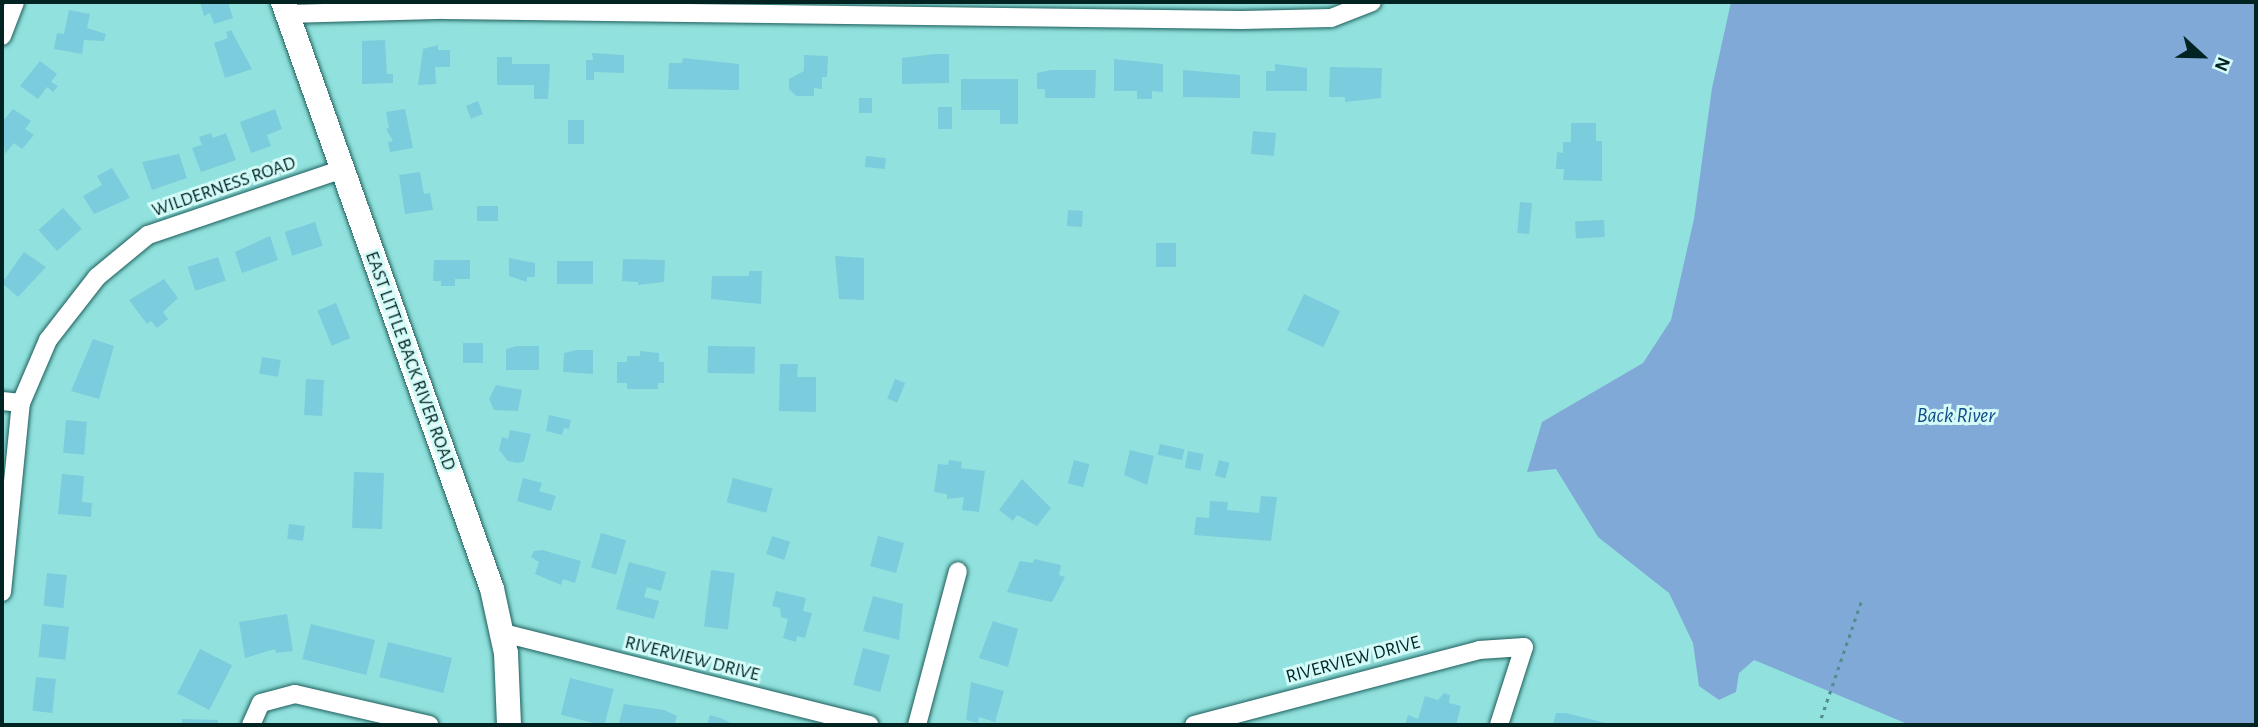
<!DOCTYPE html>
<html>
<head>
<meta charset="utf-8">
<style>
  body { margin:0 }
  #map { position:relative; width:2258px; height:727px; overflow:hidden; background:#91e2de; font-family:"Alegreya Sans",sans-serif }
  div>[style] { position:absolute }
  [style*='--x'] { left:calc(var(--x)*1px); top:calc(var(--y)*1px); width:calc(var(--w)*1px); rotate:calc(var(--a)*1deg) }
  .water>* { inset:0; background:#80a9d8 }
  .building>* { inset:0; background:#7bccdc; transform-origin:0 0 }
  .path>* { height:2.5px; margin-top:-1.25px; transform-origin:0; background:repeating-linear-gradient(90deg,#518d8b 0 3.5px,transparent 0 8.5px) }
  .roads { filter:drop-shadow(0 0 2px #1e5e5c) drop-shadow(0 0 2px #1e5e5c) }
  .street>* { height:18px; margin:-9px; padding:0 9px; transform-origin:9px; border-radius:9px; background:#fff }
  .secondary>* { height:24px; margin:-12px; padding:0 12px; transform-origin:12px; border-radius:12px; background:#fff }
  span { translate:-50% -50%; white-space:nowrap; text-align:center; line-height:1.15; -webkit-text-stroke:6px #d4fbf8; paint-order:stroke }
  .street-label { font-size:19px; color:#012423 }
  .water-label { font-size:21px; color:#124d87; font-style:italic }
  .frame { position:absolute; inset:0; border:4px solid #012423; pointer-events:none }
  .north { position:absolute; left:2167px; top:21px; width:70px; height:70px; -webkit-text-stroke:5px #d4fbf8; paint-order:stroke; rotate:112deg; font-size:19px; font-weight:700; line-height:28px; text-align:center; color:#012423 }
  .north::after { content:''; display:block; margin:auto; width:24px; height:32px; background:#012423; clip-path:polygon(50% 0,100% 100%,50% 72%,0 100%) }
</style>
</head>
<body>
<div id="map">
  <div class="water">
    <i style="clip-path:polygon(1731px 2px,2256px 2px,2256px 725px,1910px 725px,1754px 660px,1739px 673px,1736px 692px,1719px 700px,1699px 686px,1693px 643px,1669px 593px,1598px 537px,1556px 469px,1527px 472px,1542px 422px,1643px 363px,1671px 320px,1694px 219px,1712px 88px)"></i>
  </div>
  <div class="building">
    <i style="clip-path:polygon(200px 2px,228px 2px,233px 18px,214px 24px,210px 13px,204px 16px)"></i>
    <i style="clip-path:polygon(69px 10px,90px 14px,87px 28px,106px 34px,104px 41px,84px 40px,82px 54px,54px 49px,57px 33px,64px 34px)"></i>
    <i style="clip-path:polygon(231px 30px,252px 69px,225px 78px,214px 43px,228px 38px,226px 32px)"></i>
    <i style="clip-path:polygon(385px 40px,387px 74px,393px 74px,393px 83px,362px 84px,362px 41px)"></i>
    <i style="clip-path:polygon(438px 45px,438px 50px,450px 50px,450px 67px,435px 67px,436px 84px,418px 85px,423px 49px)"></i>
    <i style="clip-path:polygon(592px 53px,624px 55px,624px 73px,594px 72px,594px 80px,586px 80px,586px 60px,593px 60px)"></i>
    <i style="clip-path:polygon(935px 54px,949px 54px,949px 83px,902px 84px,902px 58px)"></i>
    <i style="clip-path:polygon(804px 55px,828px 56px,827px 77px,822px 77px,822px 89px,814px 88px,814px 96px,796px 96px,789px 89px,789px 79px,804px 71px)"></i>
    <i style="clip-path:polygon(497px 57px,512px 57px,512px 64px,550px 64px,548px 99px,534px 99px,534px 85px,497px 85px)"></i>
    <i style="clip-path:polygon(683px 58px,739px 64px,739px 90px,668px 89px,669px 63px,682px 63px)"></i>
    <i style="clip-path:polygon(1114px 59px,1163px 64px,1163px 92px,1152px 91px,1152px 99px,1137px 99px,1137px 91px,1114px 91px)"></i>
    <i style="clip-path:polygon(40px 61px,57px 74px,51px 82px,58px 86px,53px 92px,47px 87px,38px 99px,20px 86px)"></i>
    <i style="clip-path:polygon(1275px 64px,1307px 68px,1307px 91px,1266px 91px,1266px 71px,1275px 71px)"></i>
    <i style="clip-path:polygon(1330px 67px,1382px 68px,1381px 98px,1345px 102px,1345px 97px,1329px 97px)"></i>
    <i style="clip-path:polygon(1051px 70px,1096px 70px,1095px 98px,1045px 98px,1045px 89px,1037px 89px,1037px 73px)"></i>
    <i style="clip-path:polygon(1183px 70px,1240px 75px,1240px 98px,1183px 97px)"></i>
    <i style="clip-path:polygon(961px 79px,1018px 79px,1018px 124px,1000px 124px,1000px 110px,961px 110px)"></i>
    <i style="left:859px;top:98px;width:13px;height:15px"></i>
    <i style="left:478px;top:101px;width:14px;height:13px;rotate:69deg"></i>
    <i style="left:938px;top:107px;width:14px;height:22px"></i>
    <i style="clip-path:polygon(13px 109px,31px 121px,25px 129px,34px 135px,22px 149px,14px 143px,5px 154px,2px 122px)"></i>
    <i style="clip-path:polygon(275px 109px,282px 129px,267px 135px,271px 146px,251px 153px,240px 122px)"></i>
    <i style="clip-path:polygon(405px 109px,413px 148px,390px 152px,388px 142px,393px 141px,386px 129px,389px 128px,386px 112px)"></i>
    <i style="left:568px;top:120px;width:16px;height:24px"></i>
    <i style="clip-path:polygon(1571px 123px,1596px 123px,1596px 141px,1602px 141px,1602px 181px,1563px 180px,1564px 169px,1556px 169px,1557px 152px,1563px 153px,1563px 142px,1571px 142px)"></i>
    <i style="left:1253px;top:131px;width:23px;height:23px;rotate:5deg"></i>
    <i style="clip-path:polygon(211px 133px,213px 138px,226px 133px,236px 160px,201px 172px,192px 148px,202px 145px,199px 137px)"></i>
    <i style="clip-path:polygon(179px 154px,187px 178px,152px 190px,142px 162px)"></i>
    <i style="left:866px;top:156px;width:20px;height:11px;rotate:6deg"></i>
    <i style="clip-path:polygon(112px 168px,130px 198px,94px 214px,83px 196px,102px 185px,97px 176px)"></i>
    <i style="clip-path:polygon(420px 172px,424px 194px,430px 193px,433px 210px,405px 214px,399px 175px)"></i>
    <i style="left:1520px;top:202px;width:12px;height:31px;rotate:5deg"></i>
    <i style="left:477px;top:206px;width:21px;height:15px"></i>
    <i style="left:63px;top:208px;width:28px;height:33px;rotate:48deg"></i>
    <i style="left:1068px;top:210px;width:15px;height:16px;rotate:4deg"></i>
    <i style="left:1604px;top:220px;width:17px;height:29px;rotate:87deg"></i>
    <i style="left:315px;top:222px;width:25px;height:32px;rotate:72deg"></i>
    <i style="clip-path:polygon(270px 236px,278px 260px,242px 273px,235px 252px)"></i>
    <i style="left:1176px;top:243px;width:24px;height:20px;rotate:90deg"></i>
    <i style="clip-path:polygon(24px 252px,46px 267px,18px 297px,2px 283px)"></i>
    <i style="clip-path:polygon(835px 256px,864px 258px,864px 300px,839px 299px)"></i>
    <i style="left:218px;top:257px;width:25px;height:32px;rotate:72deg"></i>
    <i style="clip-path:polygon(509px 258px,535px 263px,535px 277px,527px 277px,527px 282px,509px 276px)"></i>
    <i style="clip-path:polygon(623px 259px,665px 260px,664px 282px,638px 285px,638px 282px,622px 281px)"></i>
    <i style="clip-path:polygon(434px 260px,470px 260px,470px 279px,455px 279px,455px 286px,441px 286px,441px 281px,433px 281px)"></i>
    <i style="left:593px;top:261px;width:23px;height:36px;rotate:90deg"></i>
    <i style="clip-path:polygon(749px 271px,762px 271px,761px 304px,711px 299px,712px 276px,749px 276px)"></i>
    <i style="clip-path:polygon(164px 279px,178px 298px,163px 312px,168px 319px,157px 328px,151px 321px,147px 324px,129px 300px)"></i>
    <i style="left:1304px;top:294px;width:40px;height:40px;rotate:25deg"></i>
    <i style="left:336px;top:303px;width:38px;height:20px;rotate:68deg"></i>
    <i style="clip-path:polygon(93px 339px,114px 346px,99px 399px,71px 391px)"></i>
    <i style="left:463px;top:343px;width:20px;height:20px"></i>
    <i style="clip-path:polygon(517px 346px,539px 346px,539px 370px,506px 370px,506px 349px)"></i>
    <i style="left:708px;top:346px;width:47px;height:27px;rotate:1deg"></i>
    <i style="clip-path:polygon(576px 350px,593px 350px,593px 374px,563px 372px,564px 353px)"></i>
    <i style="clip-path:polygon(640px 351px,659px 353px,659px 362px,664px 362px,664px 383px,658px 383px,658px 389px,627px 389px,627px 383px,617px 383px,617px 362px,627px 362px,627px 356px,640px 356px)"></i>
    <i style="left:262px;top:357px;width:19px;height:17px;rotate:9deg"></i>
    <i style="clip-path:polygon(780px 364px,798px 364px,797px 377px,816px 377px,816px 412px,779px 411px)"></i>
    <i style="left:306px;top:379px;width:18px;height:36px;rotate:3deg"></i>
    <i style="left:895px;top:379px;width:11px;height:21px;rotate:22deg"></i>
    <i style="clip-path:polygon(496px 385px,522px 390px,518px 411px,494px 410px,489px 399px)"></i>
    <i style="clip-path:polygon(549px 415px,571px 420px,569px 429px,564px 428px,562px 435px,546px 431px)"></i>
    <i style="left:66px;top:420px;width:21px;height:33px;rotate:5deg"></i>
    <i style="clip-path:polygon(510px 430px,531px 434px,524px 461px,518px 463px,508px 461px,499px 450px,502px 437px,508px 439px)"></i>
    <i style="left:1160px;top:444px;width:25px;height:11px;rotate:12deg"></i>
    <i style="clip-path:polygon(1130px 450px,1154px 456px,1147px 485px,1124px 475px)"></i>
    <i style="left:1188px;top:451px;width:16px;height:17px;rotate:11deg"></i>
    <i style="clip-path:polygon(949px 460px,962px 462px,961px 468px,985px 471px,979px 512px,962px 510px,964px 497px,947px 499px,947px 494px,934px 492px,938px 464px,948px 465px)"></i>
    <i style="left:1074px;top:460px;width:16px;height:24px;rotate:15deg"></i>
    <i style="left:1219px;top:460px;width:11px;height:16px;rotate:15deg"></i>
    <i style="left:354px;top:472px;width:30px;height:56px;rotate:2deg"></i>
    <i style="clip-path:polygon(62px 474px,84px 476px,82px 502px,92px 503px,91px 517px,58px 514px)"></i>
    <i style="clip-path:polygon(523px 478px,542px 483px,539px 491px,556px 496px,551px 511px,517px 501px)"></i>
    <i style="left:733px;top:478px;width:41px;height:25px;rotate:15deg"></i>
    <i style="clip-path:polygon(1022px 479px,1051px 508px,1037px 526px,1017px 515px,1013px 521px,999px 510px)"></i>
    <i style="clip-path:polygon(1261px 496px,1277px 497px,1271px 541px,1194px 535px,1196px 517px,1209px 518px,1210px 501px,1228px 502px,1227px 510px,1259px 513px)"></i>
    <i style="left:289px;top:524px;width:16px;height:15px;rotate:7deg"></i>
    <i style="left:601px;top:533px;width:26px;height:36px;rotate:16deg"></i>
    <i style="left:772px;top:536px;width:19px;height:19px;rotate:18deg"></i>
    <i style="left:878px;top:536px;width:27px;height:31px;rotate:15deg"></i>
    <i style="clip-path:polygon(542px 550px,581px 561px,575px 583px,563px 579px,561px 585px,535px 574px,539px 562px,531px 557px,534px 551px)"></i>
    <i style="clip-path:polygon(1034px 559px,1061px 565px,1059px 575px,1065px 577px,1052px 602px,1007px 592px,1020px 561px,1033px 563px)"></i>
    <i style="clip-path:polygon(629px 562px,666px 572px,661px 591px,647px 587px,644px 597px,659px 601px,654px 619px,616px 609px)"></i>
    <i style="left:711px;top:570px;width:24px;height:57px;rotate:7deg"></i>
    <i style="left:47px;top:573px;width:20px;height:33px;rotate:6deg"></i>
    <i style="clip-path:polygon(776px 591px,806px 598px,803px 611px,812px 613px,805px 638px,797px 636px,796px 642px,783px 638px,788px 619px,781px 617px,780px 608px,772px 606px)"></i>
    <i style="clip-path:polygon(873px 596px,903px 604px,899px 640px,863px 631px)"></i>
    <i style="clip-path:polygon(287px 614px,293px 651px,276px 653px,275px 649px,245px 658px,239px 622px)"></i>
    <i style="clip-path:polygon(993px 621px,1018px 629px,1008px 667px,979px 658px)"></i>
    <i style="left:42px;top:624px;width:27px;height:33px;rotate:6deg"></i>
    <i style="left:311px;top:624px;width:66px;height:36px;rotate:14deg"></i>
    <i style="left:388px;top:642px;width:66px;height:36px;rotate:14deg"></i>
    <i style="left:863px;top:648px;width:28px;height:38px;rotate:15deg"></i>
    <i style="left:200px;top:649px;width:36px;height:50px;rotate:27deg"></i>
    <i style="left:36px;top:677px;width:20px;height:34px;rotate:6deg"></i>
    <i style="left:570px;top:678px;width:45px;height:38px;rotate:14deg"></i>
    <i style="clip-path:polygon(971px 682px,1004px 691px,995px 722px,979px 717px,978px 723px,966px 720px)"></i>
    <i style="clip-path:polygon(1444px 693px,1450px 695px,1449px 703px,1461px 706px,1456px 725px,1405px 725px,1408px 715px,1418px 719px,1425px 696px,1438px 700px)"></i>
    <i style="clip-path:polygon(624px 704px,664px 710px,677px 716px,674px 725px,619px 723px)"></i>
    <i style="clip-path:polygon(1556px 713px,1566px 713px,1613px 725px,1553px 725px)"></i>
    <i style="clip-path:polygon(710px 715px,723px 719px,734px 725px,707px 725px)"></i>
    <i style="clip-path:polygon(182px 719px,218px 720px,218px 725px,182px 725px)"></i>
  </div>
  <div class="path">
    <i style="--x:1821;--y:718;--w:123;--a:-71"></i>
  </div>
  <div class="roads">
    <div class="street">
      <i style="--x:287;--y:14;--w:158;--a:-1.5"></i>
      <i style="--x:445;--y:10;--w:796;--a:0.72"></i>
      <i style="--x:1241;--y:20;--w:90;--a:-1.3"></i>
      <i style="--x:1331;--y:18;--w:44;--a:-21.3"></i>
      <i style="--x:2;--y:36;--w:36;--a:-69"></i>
      <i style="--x:2;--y:401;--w:19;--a:6"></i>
      <i style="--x:2;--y:592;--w:190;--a:-84.3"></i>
      <i style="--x:21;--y:403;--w:69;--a:-66.8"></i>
      <i style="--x:48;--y:340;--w:80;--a:-52.1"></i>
      <i style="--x:97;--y:277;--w:66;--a:-39.5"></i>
      <i style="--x:148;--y:235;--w:203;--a:-18.7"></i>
      <i style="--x:503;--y:633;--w:378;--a:14.1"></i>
      <i style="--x:251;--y:725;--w:24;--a:-66"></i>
      <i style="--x:261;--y:703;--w:35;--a:-15"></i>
      <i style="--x:295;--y:694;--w:138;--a:13"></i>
      <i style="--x:917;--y:725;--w:159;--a:-75.1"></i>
      <i style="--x:1194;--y:725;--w:295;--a:-14.7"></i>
      <i style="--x:1479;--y:650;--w:45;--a:-3.8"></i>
      <i style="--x:1524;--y:647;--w:82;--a:107.8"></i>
    </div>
    <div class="secondary">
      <i style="--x:283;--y:2;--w:623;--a:70.4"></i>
      <i style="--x:492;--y:589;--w:66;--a:77.7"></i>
      <i style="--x:506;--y:653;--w:72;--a:87.6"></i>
    </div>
  </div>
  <div class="street-label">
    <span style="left:224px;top:187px;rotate:-19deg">WILDERNESS ROAD</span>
    <span style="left:410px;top:361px;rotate:70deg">EAST LITTLE BACK RIVER ROAD</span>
    <span style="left:692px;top:659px;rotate:14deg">RIVERVIEW DRIVE</span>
    <span style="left:1353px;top:660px;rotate:-15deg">RIVERVIEW DRIVE</span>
  </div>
  <div class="water-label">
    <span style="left:1956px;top:416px">Back River</span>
  </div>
  <div class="frame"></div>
  <div class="north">N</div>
</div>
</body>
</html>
